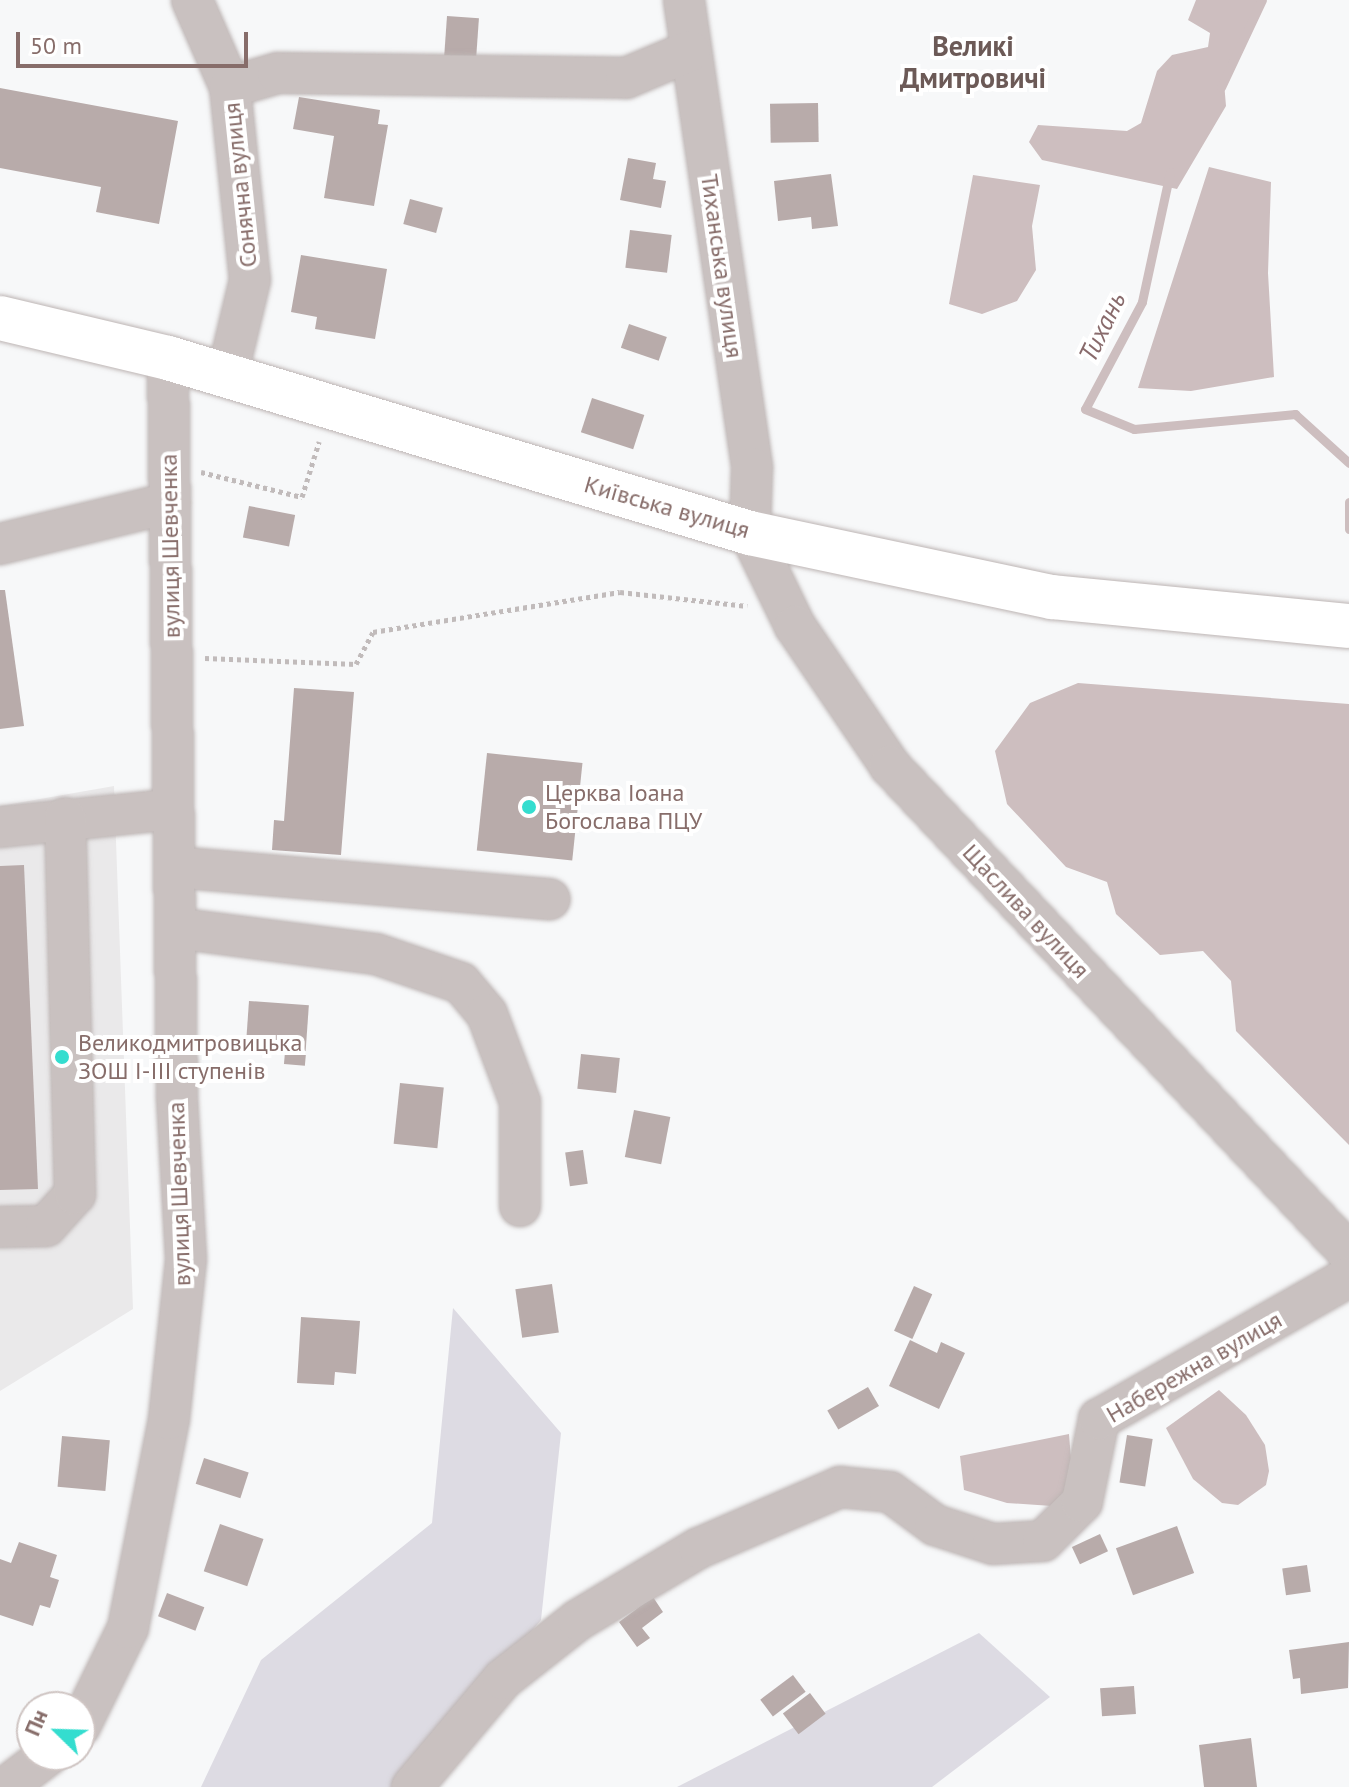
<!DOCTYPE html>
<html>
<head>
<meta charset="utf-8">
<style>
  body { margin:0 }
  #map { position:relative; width:1349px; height:1787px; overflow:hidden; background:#f7f8f9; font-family:"PT Sans",sans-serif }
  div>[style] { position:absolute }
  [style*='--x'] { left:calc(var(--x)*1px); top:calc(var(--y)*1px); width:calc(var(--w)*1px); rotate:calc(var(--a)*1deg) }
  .built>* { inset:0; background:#eae9ea }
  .green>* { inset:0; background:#dddbe3 }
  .water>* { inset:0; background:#cdbebf }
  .stream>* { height:9px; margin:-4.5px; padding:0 4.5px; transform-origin:4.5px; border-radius:4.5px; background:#cdbebf }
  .building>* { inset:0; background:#b8abaa; transform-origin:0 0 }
  .path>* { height:5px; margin-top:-2.5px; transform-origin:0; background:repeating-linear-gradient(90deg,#c1bbbb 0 4px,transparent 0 8px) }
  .roads { filter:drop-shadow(0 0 2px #bdb5b4) drop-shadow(0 0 2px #bdb5b4) }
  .minor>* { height:40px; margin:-20px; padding:0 20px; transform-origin:20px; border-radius:20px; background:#c9c1c0 }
  .major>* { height:44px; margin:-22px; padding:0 22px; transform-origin:22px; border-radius:22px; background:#fff }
  .dots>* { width:22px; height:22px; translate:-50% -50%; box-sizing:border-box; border:4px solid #fff; border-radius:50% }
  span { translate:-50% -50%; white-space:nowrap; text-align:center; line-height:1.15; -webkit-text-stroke:8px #fff; paint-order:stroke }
  .street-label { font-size:24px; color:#876d6a }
  .poi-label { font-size:24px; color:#876d6a }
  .left { translate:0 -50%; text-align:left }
  .water-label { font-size:26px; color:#896b6c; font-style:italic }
  .quarter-label { font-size:28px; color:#6c5a57; font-weight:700 }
  .north { position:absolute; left:16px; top:1691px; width:80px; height:80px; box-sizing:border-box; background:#fff; border:2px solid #cfc5c3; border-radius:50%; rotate:293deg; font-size:22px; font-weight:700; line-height:32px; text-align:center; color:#876d6a }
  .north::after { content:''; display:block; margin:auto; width:28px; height:36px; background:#34ddcf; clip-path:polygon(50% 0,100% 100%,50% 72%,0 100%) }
  .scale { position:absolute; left:16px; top:32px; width:232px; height:36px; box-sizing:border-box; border:4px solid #876d6a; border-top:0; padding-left:10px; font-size:24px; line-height:28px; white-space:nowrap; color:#876d6a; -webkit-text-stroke:6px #fff; paint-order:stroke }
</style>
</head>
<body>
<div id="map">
  <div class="built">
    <i style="clip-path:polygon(114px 786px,133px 1309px,0 1391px,0 806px)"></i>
  </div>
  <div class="green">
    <i style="clip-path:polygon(453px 1308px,561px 1433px,541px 1620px,399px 1787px,201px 1787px,261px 1660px,432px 1523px)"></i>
    <i style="clip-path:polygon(979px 1633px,1050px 1697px,932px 1787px,677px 1787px)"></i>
  </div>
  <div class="water">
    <i style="clip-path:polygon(1196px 0,1262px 0,1224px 82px,1226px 106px,1177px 189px,1042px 160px,1029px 142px,1038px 125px,1127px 131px,1141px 123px,1157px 71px,1172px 55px,1208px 47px,1210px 33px,1188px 20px)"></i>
    <i style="clip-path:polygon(1209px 167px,1271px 182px,1268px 273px,1274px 377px,1191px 391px,1138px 388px)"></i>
    <i style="clip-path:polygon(973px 175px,1040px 185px,1032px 226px,1036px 270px,1017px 301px,982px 314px,949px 304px)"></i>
    <i style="clip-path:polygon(1078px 683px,1349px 704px,1349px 1145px,1236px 1031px,1231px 981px,1203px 951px,1160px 955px,1116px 914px,1107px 882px,1066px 867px,1007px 804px,995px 751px,1030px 703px)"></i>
    <i style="clip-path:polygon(1219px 1390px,1246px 1415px,1265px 1445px,1269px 1471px,1266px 1485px,1238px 1505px,1222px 1503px,1193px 1479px,1166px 1428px)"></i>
    <i style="clip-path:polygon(1069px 1434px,1073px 1486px,1052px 1506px,1007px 1503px,964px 1490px,960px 1456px)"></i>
  </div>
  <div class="stream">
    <i style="--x:1221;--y:87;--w:96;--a:-64.8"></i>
    <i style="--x:1170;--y:172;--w:133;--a:102.2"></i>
    <i style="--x:1142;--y:302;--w:121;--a:118"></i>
    <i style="--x:1085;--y:409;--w:53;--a:22.2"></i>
    <i style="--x:1134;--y:429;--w:162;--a:-5.3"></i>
    <i style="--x:1295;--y:414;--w:73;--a:42.2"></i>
    <i style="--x:1349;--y:502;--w:27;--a:90"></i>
  </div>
  <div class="building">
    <i style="left:447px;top:16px;width:32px;height:41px;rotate:4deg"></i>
    <i style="clip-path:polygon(0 88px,178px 121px,159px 224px,96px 212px,101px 187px,0 168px)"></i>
    <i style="clip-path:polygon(299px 97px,380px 110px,378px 124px,388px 125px,374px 206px,324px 198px,334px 136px,293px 129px)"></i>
    <i style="left:818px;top:103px;width:39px;height:48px;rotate:89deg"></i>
    <i style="clip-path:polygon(628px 158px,656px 163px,653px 179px,666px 181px,661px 208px,620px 200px)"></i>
    <i style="clip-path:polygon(831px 174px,838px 226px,812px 229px,811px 217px,778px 221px,774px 181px)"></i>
    <i style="left:410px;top:199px;width:34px;height:26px;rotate:15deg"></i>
    <i style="left:630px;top:230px;width:42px;height:38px;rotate:7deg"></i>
    <i style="clip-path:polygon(301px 255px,387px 269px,375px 339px,315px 329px,317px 317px,291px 312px)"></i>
    <i style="left:629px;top:324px;width:40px;height:25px;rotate:19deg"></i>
    <i style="left:592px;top:398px;width:55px;height:36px;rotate:18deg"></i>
    <i style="left:249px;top:506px;width:47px;height:32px;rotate:11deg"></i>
    <i style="clip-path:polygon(0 590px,5px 590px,24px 726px,0 729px)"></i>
    <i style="clip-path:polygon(294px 688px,354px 692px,341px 855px,272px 850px,274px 820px,284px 821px)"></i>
    <i style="left:487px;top:753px;width:96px;height:98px;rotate:6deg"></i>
    <i style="clip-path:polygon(24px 865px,38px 1189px,0 1190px,0 866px)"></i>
    <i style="left:249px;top:1001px;width:60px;height:46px;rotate:4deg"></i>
    <i style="left:285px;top:1052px;width:21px;height:12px;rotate:5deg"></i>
    <i style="left:581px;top:1054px;width:39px;height:35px;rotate:6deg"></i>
    <i style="left:400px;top:1083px;width:44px;height:61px;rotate:6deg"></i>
    <i style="left:634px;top:1110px;width:37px;height:48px;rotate:11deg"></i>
    <i style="left:583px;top:1150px;width:34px;height:18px;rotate:82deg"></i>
    <i style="left:552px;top:1284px;width:49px;height:37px;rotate:82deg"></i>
    <i style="left:914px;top:1286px;width:20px;height:49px;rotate:24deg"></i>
    <i style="clip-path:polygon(301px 1317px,360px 1321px,356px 1374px,335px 1372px,334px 1385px,297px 1383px)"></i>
    <i style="clip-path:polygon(910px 1340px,937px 1353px,941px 1342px,965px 1353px,939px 1409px,889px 1386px)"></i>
    <i style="left:868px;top:1387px;width:22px;height:47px;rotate:60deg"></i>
    <i style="left:1127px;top:1435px;width:26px;height:48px;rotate:9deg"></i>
    <i style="left:62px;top:1436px;width:48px;height:51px;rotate:5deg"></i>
    <i style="left:204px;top:1458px;width:47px;height:27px;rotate:18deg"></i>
    <i style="left:220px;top:1524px;width:46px;height:50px;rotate:19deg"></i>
    <i style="left:1177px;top:1526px;width:50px;height:65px;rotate:70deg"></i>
    <i style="left:1100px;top:1534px;width:19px;height:31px;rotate:65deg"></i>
    <i style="clip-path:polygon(19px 1542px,57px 1555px,50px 1577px,59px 1580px,50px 1608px,40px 1605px,33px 1626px,0 1615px,0 1559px,11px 1563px)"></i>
    <i style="left:1307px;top:1565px;width:27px;height:25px;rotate:82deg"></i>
    <i style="left:167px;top:1593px;width:40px;height:25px;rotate:21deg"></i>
    <i style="clip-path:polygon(653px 1597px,663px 1612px,642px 1628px,650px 1638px,637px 1647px,619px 1622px)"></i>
    <i style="clip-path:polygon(1349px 1642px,1348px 1688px,1301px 1694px,1300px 1678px,1293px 1679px,1289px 1650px)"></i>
    <i style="left:793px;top:1675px;width:21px;height:41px;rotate:53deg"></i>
    <i style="left:1134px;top:1686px;width:28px;height:34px;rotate:86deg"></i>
    <i style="left:810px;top:1693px;width:26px;height:34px;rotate:53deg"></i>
    <i style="clip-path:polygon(1251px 1738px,1257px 1787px,1204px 1787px,1199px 1745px)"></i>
  </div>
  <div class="path">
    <i style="--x:201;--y:472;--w:104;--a:13.9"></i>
    <i style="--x:302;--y:497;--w:58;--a:-72.8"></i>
    <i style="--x:205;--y:658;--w:151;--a:2.3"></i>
    <i style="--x:356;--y:664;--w:36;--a:-62"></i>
    <i style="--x:373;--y:632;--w:250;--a:-9.2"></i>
    <i style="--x:620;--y:592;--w:128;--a:6.3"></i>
  </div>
  <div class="roads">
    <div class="minor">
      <i style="--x:192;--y:0;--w:95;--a:66.4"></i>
      <i style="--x:230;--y:87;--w:194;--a:84.1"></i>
      <i style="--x:250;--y:280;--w:99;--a:103.5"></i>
      <i style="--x:684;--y:0;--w:473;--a:81.7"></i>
      <i style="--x:752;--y:468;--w:65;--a:91.8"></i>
      <i style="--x:750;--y:533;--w:103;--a:64.2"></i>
      <i style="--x:795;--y:626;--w:169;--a:55.8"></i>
      <i style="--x:890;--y:766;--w:669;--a:46.7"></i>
      <i style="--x:230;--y:87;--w:50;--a:-16.3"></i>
      <i style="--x:278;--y:73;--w:348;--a:0.8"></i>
      <i style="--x:626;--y:78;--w:69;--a:-22.9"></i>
      <i style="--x:0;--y:544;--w:175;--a:-13.6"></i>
      <i style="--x:0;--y:827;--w:174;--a:-5.9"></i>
      <i style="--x:174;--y:867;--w:377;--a:4.9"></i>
      <i style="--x:175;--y:928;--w:203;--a:7.4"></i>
      <i style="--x:376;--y:954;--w:90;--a:18.8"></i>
      <i style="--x:461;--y:983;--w:40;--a:50"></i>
      <i style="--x:487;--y:1014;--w:94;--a:69.4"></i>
      <i style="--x:520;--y:1102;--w:104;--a:90"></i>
      <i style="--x:0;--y:1227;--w:46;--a:-1.2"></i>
      <i style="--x:46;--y:1226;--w:43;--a:-47.8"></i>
      <i style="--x:75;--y:1194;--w:376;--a:-91.5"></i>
      <i style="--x:80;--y:1726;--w:109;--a:-63.9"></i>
      <i style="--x:128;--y:1628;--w:213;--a:-78.9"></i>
      <i style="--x:169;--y:1419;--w:161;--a:-83.9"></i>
      <i style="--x:186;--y:1259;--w:163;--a:-93.2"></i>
      <i style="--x:177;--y:1096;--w:738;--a:-90.7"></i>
      <i style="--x:6;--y:1787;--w:53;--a:-37.3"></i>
      <i style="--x:412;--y:1787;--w:141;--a:-49.9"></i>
      <i style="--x:503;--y:1679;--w:95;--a:-38.2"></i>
      <i style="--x:578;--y:1620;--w:141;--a:-30.8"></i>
      <i style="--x:699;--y:1548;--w:154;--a:-23.4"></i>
      <i style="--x:840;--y:1487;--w:50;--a:5.7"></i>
      <i style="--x:890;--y:1492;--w:56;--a:36.3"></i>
      <i style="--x:935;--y:1525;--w:61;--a:18.1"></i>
      <i style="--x:993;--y:1544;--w:50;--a:-3.4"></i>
      <i style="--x:1043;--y:1541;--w:55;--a:-45"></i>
      <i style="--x:1082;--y:1502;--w:85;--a:-78.4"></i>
      <i style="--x:1099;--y:1419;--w:288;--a:-29.6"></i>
    </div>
    <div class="major">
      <i style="--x:0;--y:318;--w:173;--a:13.4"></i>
      <i style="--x:168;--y:358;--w:608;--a:16.74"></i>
      <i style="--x:750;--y:533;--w:309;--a:12"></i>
      <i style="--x:1052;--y:597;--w:298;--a:5.6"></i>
    </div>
  </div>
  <div class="dots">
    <i style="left:529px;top:807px;background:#34ddcf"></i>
    <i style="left:62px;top:1057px;background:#34ddcf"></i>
  </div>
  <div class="street-label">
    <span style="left:240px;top:185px;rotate:-96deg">Сонячна вулиця</span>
    <span style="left:722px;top:266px;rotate:82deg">Тиханська вулиця</span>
    <span style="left:667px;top:507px;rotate:16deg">Київська вулиця</span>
    <span style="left:170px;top:546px;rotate:-91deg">вулиця Шевченка</span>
    <span style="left:1026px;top:911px;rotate:47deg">Щаслива вулиця</span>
    <span style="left:179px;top:1194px;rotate:-92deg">вулиця Шевченка</span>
    <span style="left:1194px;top:1367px;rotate:-30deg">Набережна вулиця</span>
  </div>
  <div class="poi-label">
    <span class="left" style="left:545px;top:807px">Церква Іоана<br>Богослава ПЦУ</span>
    <span class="left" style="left:78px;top:1057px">Великодмитровицька<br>ЗОШ І-ІІІ ступенів</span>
  </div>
  <div class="water-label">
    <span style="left:1102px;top:327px;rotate:-64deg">Тихань</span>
  </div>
  <div class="quarter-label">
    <span style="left:973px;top:62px">Великі<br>Дмитровичі</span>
  </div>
  <div class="north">Пн</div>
  <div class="scale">50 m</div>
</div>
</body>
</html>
